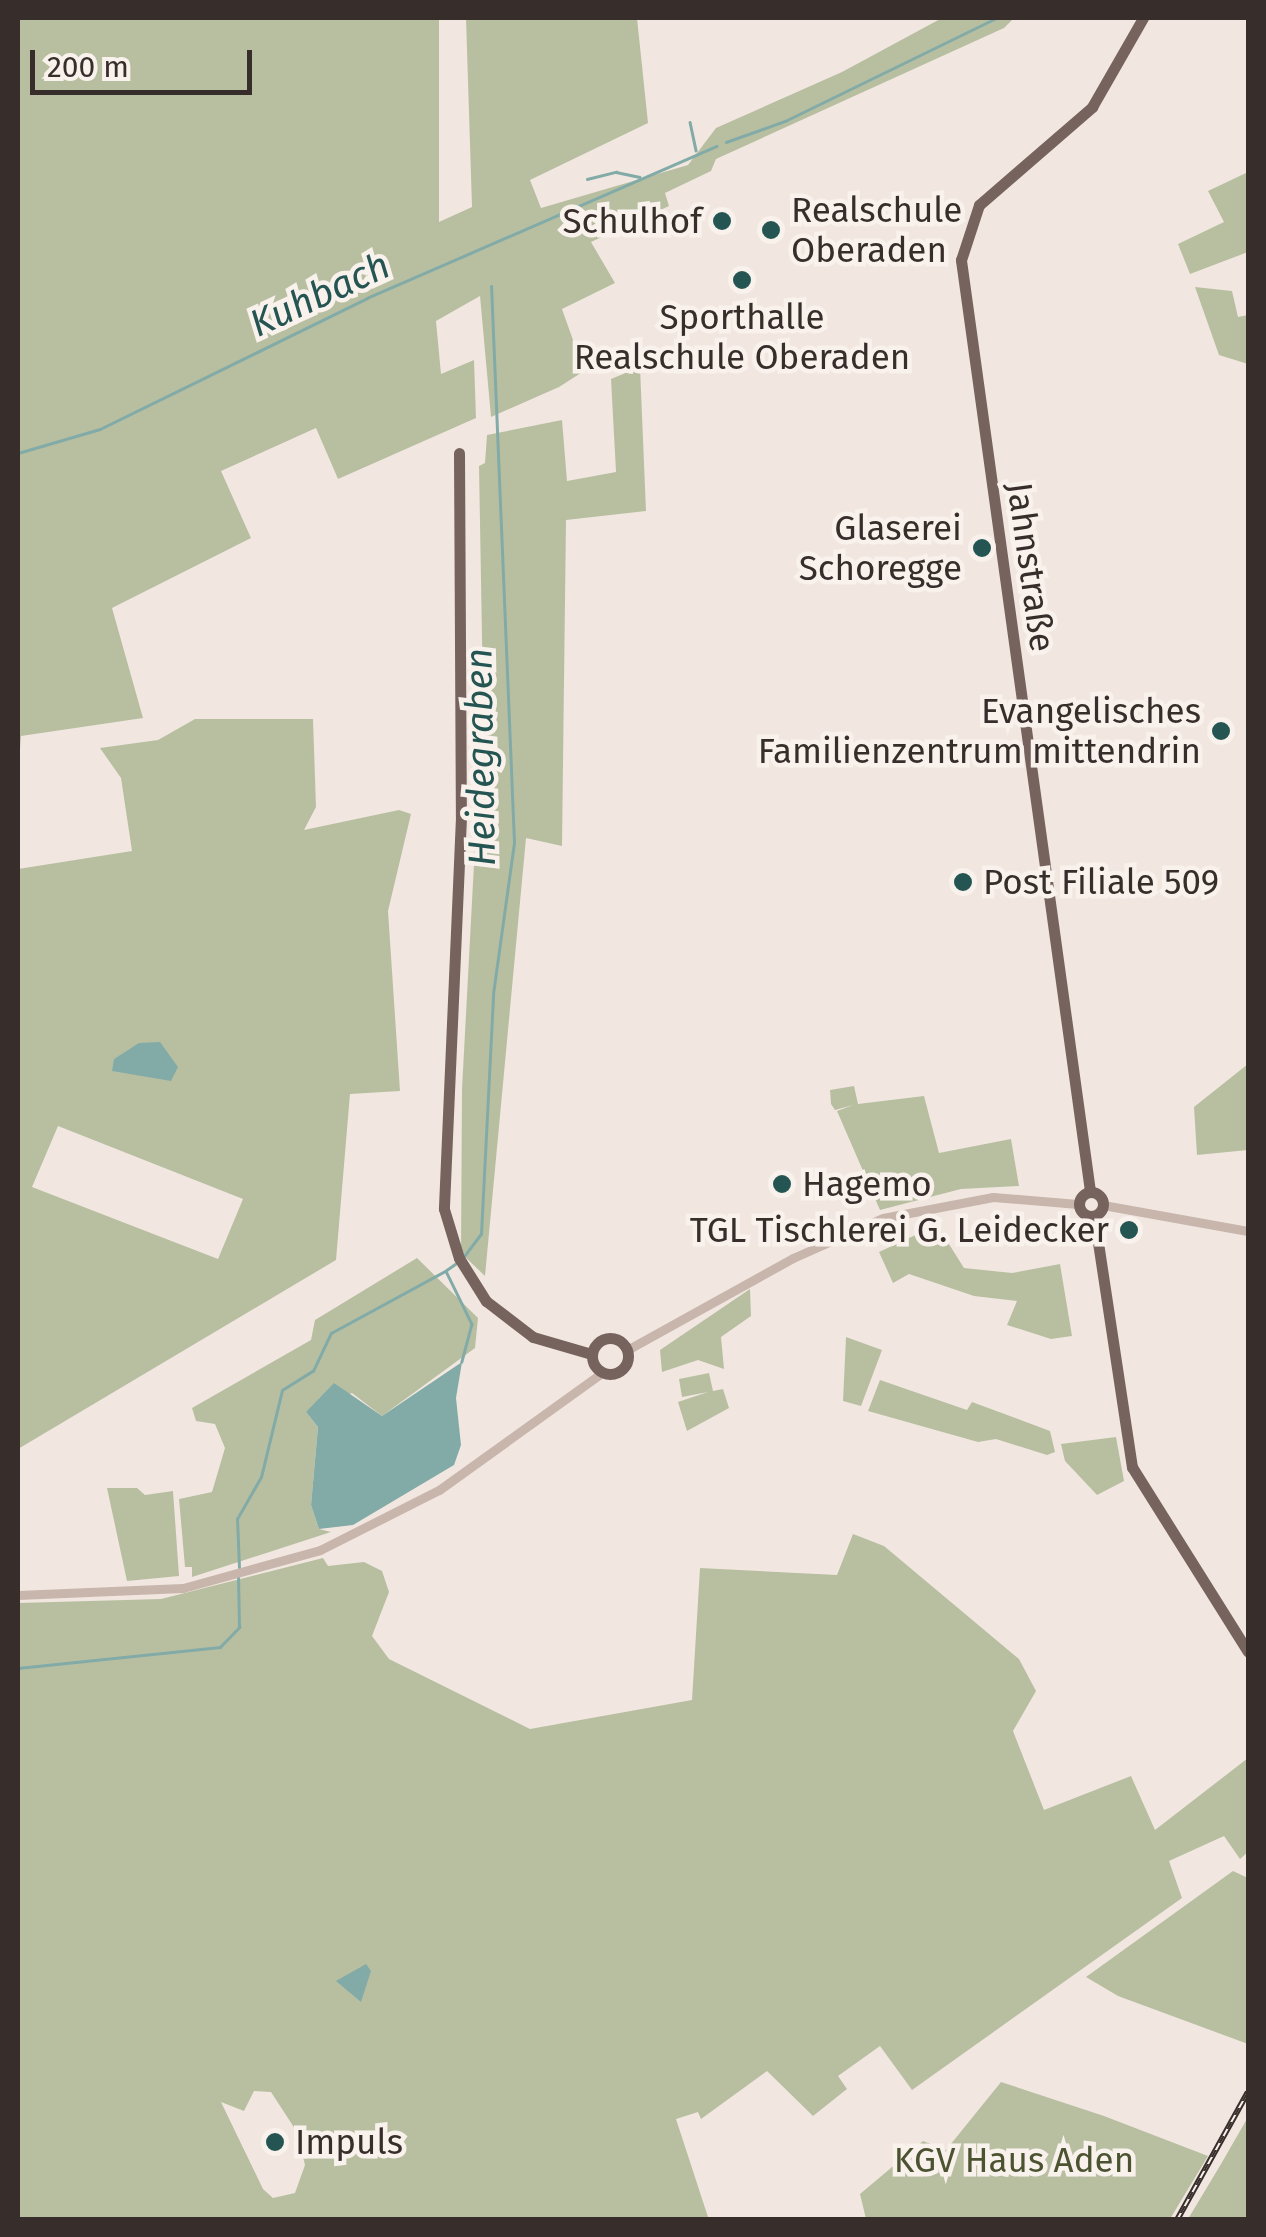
<!DOCTYPE html>
<html>
<head>
<meta charset="utf-8">
<style>
  body { margin:0 }
  #map { position:relative; width:1266px; height:2237px; overflow:hidden; background:#f1e7e0; font-family:"Fira Sans",sans-serif }
  div>[style] { position:absolute }
  [style*='--x'] { left:calc(var(--x)*1px); top:calc(var(--y)*1px); width:calc(var(--w)*1px); rotate:calc(var(--a)*1deg) }
  .green>* { inset:0; background:#b8bfa1 }
  .water>* { inset:0; background:#82aba8 }
  .stream>* { height:2.5px; margin:-1.25px; padding:0 1.25px; transform-origin:1.25px; border-radius:1.25px; background:#82aba8 }
  .minor>* { height:9px; margin:-4.5px; padding:0 4.5px; transform-origin:4.5px; border-radius:4.5px; background:#c8b6ad }
  .major>* { height:11px; margin:-5.5px; padding:0 5.5px; transform-origin:5.5px; border-radius:5.5px; background:#77635e }
  .major>.ring { margin:-5.5px; padding:0; box-sizing:content-box; background:none; border:11px solid #77635e; border-radius:50% }
  .rail>* { height:6px; margin-top:-3px; transform-origin:0; background:repeating-linear-gradient(90deg,#f9f1ec 0 8px,#372d2b 0 16px); box-sizing:border-box; border-block:2px solid #372d2b }
  .dots>* { width:28px; height:28px; translate:-50% -50%; box-sizing:border-box; border:5px solid #f9f1ec; border-radius:50% }
  span { translate:-50% -50%; white-space:nowrap; text-align:center; line-height:1.15; -webkit-text-stroke:9px #f9f1ec; paint-order:stroke }
  .poi-label { font-size:35px; color:#372d2b }
  .left { translate:0 -50%; text-align:left }
  .right { translate:-100% -50%; text-align:right }
  .street-label { font-size:35px; color:#372d2b }
  .park-label { font-size:35px; color:#4b5331 }
  .water-label { font-size:38px; color:#245552; font-style:italic }
  .frame { position:absolute; inset:0; border:20px solid #372d2b; pointer-events:none }
  .scale { position:absolute; left:30px; top:50px; width:222px; height:45px; box-sizing:border-box; border:5px solid #372d2b; border-top:0; padding-left:12px; font-size:30px; line-height:35px; white-space:nowrap; color:#372d2b; -webkit-text-stroke:8px #f9f1ec; paint-order:stroke }
</style>
</head>
<body>
<div id="map">
  <div class="green">
    <i style="clip-path:polygon(18px 18px,439px 18px,439px 222px,472px 207px,466px 18px,637px 18px,648px 123px,530px 180px,541px 208px,688px 165px,716px 128px,842px 72px,942px 18px,1014px 18px,1004px 28px,716px 159px,711px 171px,665px 193px,669px 206px,591px 242px,615px 283px,562px 309px,584px 371px,559px 387px,491px 417px,480px 296px,436px 321px,441px 374px,474px 360px,476px 418px,338px 479px,316px 428px,221px 471px,251px 538px,112px 608px,143px 718px,21px 736px,18px 776px)"></i>
    <i style="clip-path:polygon(1248px 172px,1248px 252px,1190px 274px,1178px 244px,1224px 222px,1208px 191px)"></i>
    <i style="clip-path:polygon(1195px 287px,1232px 291px,1238px 317px,1248px 315px,1248px 364px,1219px 355px)"></i>
    <i style="clip-path:polygon(640px 367px,646px 511px,566px 520px,562px 846px,526px 838px,485px 1276px,461px 1253px,462px 1089px,483px 695px,479px 466px,485px 463px,487px 435px,562px 420px,567px 481px,616px 472px,611px 379px)"></i>
    <i style="clip-path:polygon(evenodd,195px 719px,313px 719px,316px 807px,304px 830px,399px 810px,411px 814px,388px 911px,400px 1091px,350px 1094px,336px 1260px,18px 1449px,18px 869px,132px 851px,121px 778px,100px 748px,158px 740px,195px 719px,58px 1126px,243px 1199px,218px 1259px,32px 1187px,58px 1126px)"></i>
    <i style="clip-path:polygon(1248px 1064px,1248px 1150px,1197px 1155px,1194px 1107px)"></i>
    <i style="clip-path:polygon(854px 1086px,858px 1104px,924px 1096px,939px 1153px,1011px 1139px,1019px 1186px,961px 1189px,880px 1210px,837px 1111px,853px 1105px,835px 1110px,831px 1104px,830px 1090px)"></i>
    <i style="clip-path:polygon(937px 1225px,964px 1268px,1012px 1273px,1060px 1264px,1072px 1336px,1051px 1339px,1007px 1325px,1017px 1301px,974px 1296px,909px 1274px,893px 1283px,879px 1252px)"></i>
    <i style="clip-path:polygon(417px 1258px,478px 1318px,475px 1348px,382px 1416px,352px 1393px,306px 1412px,318px 1427px,311px 1505px,319px 1529px,331px 1532px,192px 1577px,192px 1567px,185px 1567px,179px 1499px,212px 1492px,225px 1448px,215px 1424px,196px 1421px,192px 1408px,311px 1340px,315px 1320px)"></i>
    <i style="clip-path:polygon(750px 1289px,751px 1316px,721px 1337px,724px 1369px,698px 1360px,662px 1372px,660px 1350px)"></i>
    <i style="clip-path:polygon(846px 1337px,882px 1350px,861px 1406px,843px 1401px)"></i>
    <i style="clip-path:polygon(709px 1373px,713px 1391px,723px 1389px,729px 1408px,687px 1431px,678px 1402px,708px 1392px,682px 1397px,679px 1379px)"></i>
    <i style="clip-path:polygon(880px 1380px,967px 1410px,972px 1402px,1050px 1431px,1055px 1452px,1047px 1455px,996px 1439px,978px 1442px,868px 1411px)"></i>
    <i style="clip-path:polygon(1116px 1437px,1124px 1481px,1097px 1495px,1065px 1461px,1061px 1444px)"></i>
    <i style="clip-path:polygon(107px 1488px,137px 1488px,145px 1495px,173px 1491px,179px 1576px,127px 1581px)"></i>
    <i style="clip-path:polygon(evenodd,853px 1534px,884px 1546px,1019px 1659px,1036px 1691px,1013px 1731px,1044px 1810px,1131px 1776px,1155px 1830px,1248px 1758px,1248px 1852px,1240px 1859px,1224px 1836px,1169px 1861px,1182px 1898px,912px 2090px,880px 2046px,838px 2076px,847px 2089px,813px 2116px,767px 2071px,701px 2119px,698px 2112px,676px 2119px,708px 2217px,18px 2220px,18px 1603px,161px 1599px,323px 1558px,328px 1566px,364px 1562px,382px 1571px,389px 1592px,372px 1636px,389px 1659px,530px 1729px,692px 1700px,700px 1568px,837px 1575px,853px 1534px,254px 2091px,271px 2092px,297px 2132px,305px 2165px,295px 2193px,273px 2198px,263px 2189px,221px 2102px,244px 2111px,254px 2091px)"></i>
    <i style="clip-path:polygon(1233px 1871px,1248px 1878px,1248px 2044px,1118px 1996px,1086px 1977px)"></i>
    <i style="clip-path:polygon(1001px 2082px,1104px 2116px,1208px 2156px,1170px 2219px,866px 2219px,860px 2194px,923px 2141px,946px 2150px)"></i>
    <i style="clip-path:polygon(1248px 2117px,1248px 2219px,1188px 2219px,1221px 2164px)"></i>
  </div>
  <div class="water">
    <i style="clip-path:polygon(160px 1042px,178px 1067px,171px 1081px,112px 1071px,114px 1059px,139px 1043px)"></i>
    <i style="clip-path:polygon(462px 1362px,456px 1398px,461px 1445px,454px 1465px,353px 1525px,319px 1529px,311px 1505px,318px 1427px,306px 1412px,334px 1383px,382px 1416px)"></i>
    <i style="clip-path:polygon(366px 1964px,371px 1971px,361px 2002px,336px 1981px)"></i>
  </div>
  <div class="stream">
    <i style="--x:690;--y:122;--w:29;--a:78"></i>
    <i style="--x:726;--y:142;--w:63;--a:-19.6"></i>
    <i style="--x:785;--y:121;--w:235;--a:-26"></i>
    <i style="--x:587;--y:179;--w:30;--a:-14"></i>
    <i style="--x:616;--y:172;--w:24;--a:12"></i>
    <i style="--x:18;--y:453;--w:85;--a:-16.3"></i>
    <i style="--x:100;--y:429;--w:297;--a:-26.1"></i>
    <i style="--x:367;--y:298;--w:381;--a:-23.5"></i>
    <i style="--x:462;--y:1259;--w:31;--a:-53"></i>
    <i style="--x:481;--y:1234;--w:240;--a:-87.1"></i>
    <i style="--x:493;--y:994;--w:152;--a:-82.1"></i>
    <i style="--x:514;--y:843;--w:557;--a:-92.36"></i>
    <i style="--x:456;--y:1264;--w:12;--a:145"></i>
    <i style="--x:446;--y:1271;--w:59;--a:63.9"></i>
    <i style="--x:472;--y:1324;--w:39;--a:105"></i>
    <i style="--x:239;--y:1568;--w:49;--a:-92.3"></i>
    <i style="--x:237;--y:1519;--w:48;--a:-60.3"></i>
    <i style="--x:261;--y:1477;--w:89;--a:-76.4"></i>
    <i style="--x:282;--y:1390;--w:36;--a:-32"></i>
    <i style="--x:313;--y:1371;--w:42;--a:-64.7"></i>
    <i style="--x:331;--y:1333;--w:130;--a:-28.5"></i>
    <i style="--x:18;--y:1668;--w:203;--a:-5.9"></i>
    <i style="--x:220;--y:1647;--w:28;--a:-46"></i>
    <i style="--x:239;--y:1627;--w:51;--a:-91.1"></i>
  </div>
  <div class="minor">
    <i style="--x:1103;--y:1205;--w:147;--a:10.2"></i>
    <i style="--x:627;--y:1350;--w:190;--a:-29"></i>
    <i style="--x:793;--y:1258;--w:98;--a:-24"></i>
    <i style="--x:883;--y:1218;--w:112;--a:-10.8"></i>
    <i style="--x:993;--y:1197;--w:85;--a:4.7"></i>
    <i style="--x:18;--y:1595;--w:165;--a:-2.4"></i>
    <i style="--x:183;--y:1588;--w:142;--a:-15.5"></i>
    <i style="--x:320;--y:1550;--w:133;--a:-26.8"></i>
    <i style="--x:439;--y:1490;--w:201;--a:-35.7"></i>
  </div>
  <div class="major">
    <i style="--x:459;--y:453;--w:364;--a:89.7"></i>
    <i style="--x:461;--y:817;--w:392;--a:92.5"></i>
    <i style="--x:444;--y:1209;--w:51;--a:73"></i>
    <i style="--x:459;--y:1258;--w:51;--a:57.9"></i>
    <i style="--x:486;--y:1301;--w:59;--a:37.5"></i>
    <i style="--x:533;--y:1337;--w:60;--a:16.3"></i>
    <i style="--x:1090;--y:1191;--w:940;--a:-97.89"></i>
    <i style="--x:961;--y:260;--w:58;--a:-71.9"></i>
    <i style="--x:979;--y:205;--w:150;--a:-40.9"></i>
    <i style="--x:1092;--y:107;--w:103;--a:-60.2"></i>
    <i class="ring" style="left:1079px;top:1192px;width:13px;height:13px"></i>
    <i style="--x:1094;--y:1216;--w:254;--a:81.4"></i>
    <i style="--x:1132;--y:1467;--w:218;--a:57.9"></i>
    <i class="ring" style="left:592px;top:1338px;width:25px;height:25px"></i>
  </div>
  <div class="rail">
    <i style="--x:1177;--y:2220;--w:146;--a:-61"></i>
  </div>
  <div class="dots">
    <i style="left:722px;top:221px;background:#245552"></i>
    <i style="left:771px;top:230px;background:#245552"></i>
    <i style="left:742px;top:280px;background:#245552"></i>
    <i style="left:982px;top:548px;background:#245552"></i>
    <i style="left:1221px;top:731px;background:#245552"></i>
    <i style="left:963px;top:882px;background:#245552"></i>
    <i style="left:782px;top:1184px;background:#245552"></i>
    <i style="left:1129px;top:1230px;background:#245552"></i>
    <i style="left:275px;top:2142px;background:#245552"></i>
  </div>
  <div class="poi-label">
    <span class="left" style="left:791px;top:230px">Realschule<br>Oberaden</span>
    <span class="right" style="left:702px;top:221px">Schulhof</span>
    <span style="left:742px;top:337px">Sporthalle<br>Realschule Oberaden</span>
    <span class="right" style="left:962px;top:548px">Glaserei<br>Schoregge</span>
    <span class="right" style="left:1201px;top:731px">Evangelisches<br>Familienzentrum mittendrin</span>
    <span class="left" style="left:983px;top:882px">Post Filiale 509</span>
    <span class="left" style="left:802px;top:1184px">Hagemo</span>
    <span class="right" style="left:1109px;top:1230px">TGL Tischlerei G. Leidecker</span>
    <span class="left" style="left:295px;top:2142px">Impuls</span>
  </div>
  <div class="street-label">
    <span style="left:1031px;top:567px;rotate:82deg">Jahnstraße</span>
  </div>
  <div class="park-label">
    <span style="left:1014px;top:2160px">KGV Haus Aden</span>
  </div>
  <div class="water-label">
    <span style="left:320px;top:295px;rotate:-25deg">Kuhbach</span>
    <span style="left:481px;top:757px;rotate:-91deg">Heidegraben</span>
  </div>
  <div class="frame"></div>
  <div class="scale">200 m</div>
</div>
</body>
</html>
